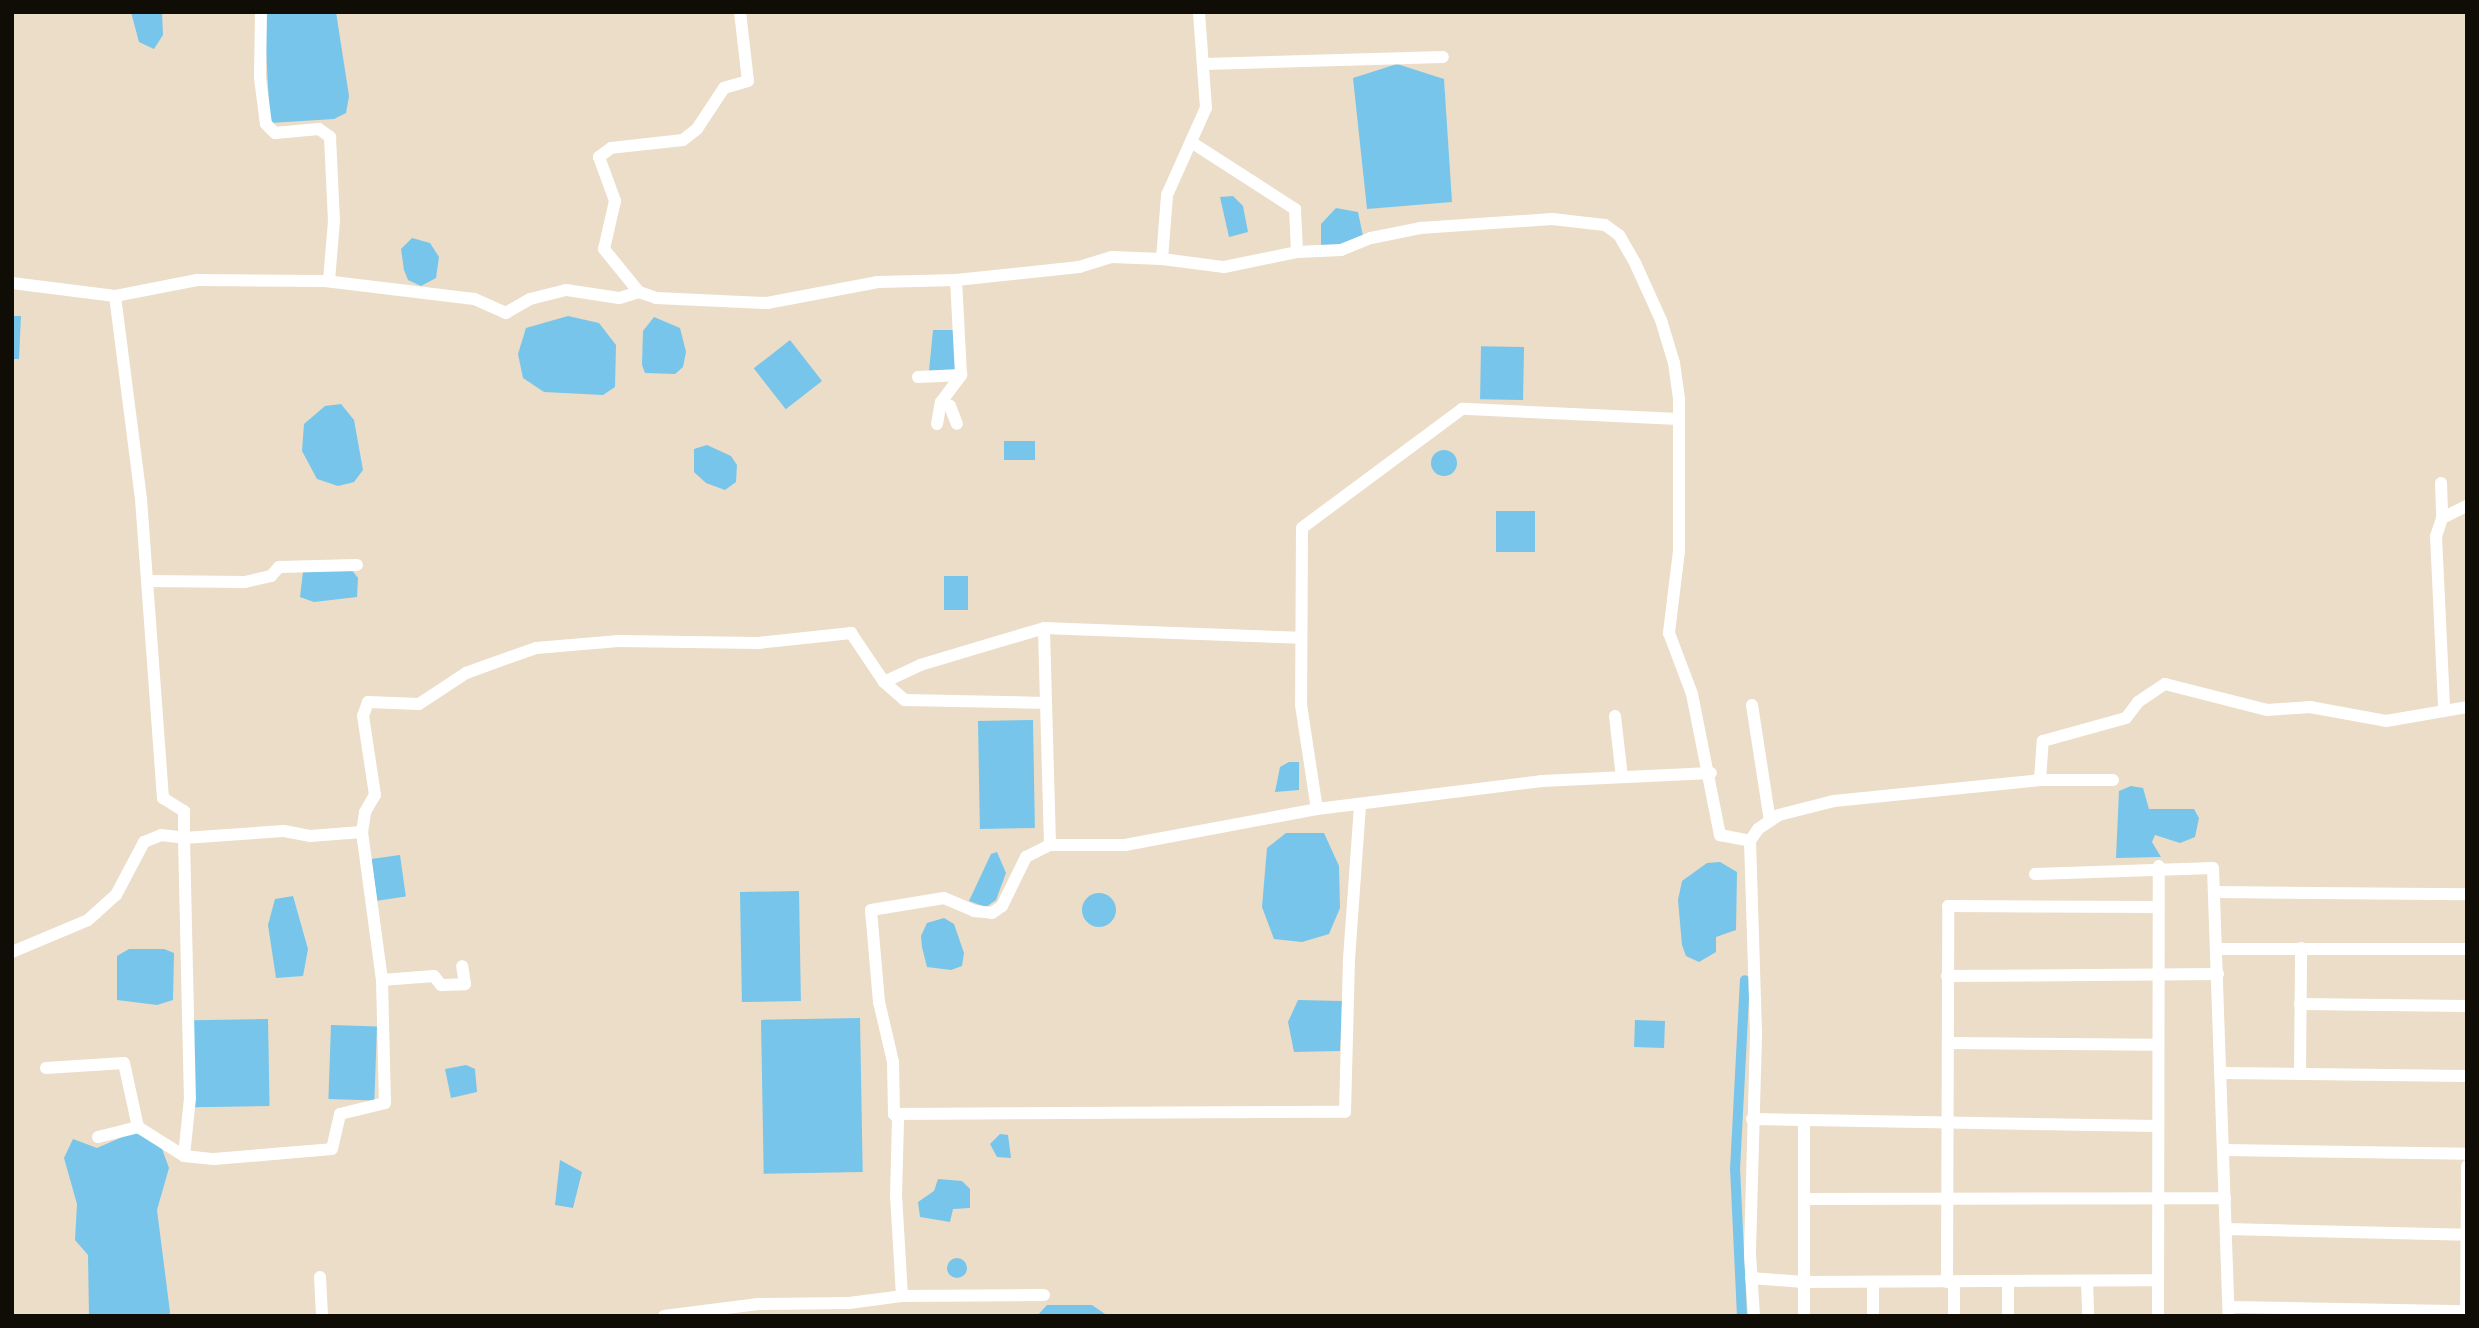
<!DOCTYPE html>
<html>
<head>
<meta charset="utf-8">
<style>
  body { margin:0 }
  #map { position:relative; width:2479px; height:1328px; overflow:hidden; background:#ebddc8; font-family:"Golos Text",sans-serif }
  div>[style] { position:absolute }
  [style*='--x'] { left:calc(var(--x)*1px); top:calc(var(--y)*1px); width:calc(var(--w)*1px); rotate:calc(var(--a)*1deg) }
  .water>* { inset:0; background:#77c5ea; transform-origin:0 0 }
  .round { border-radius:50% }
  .canal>* { height:10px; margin:-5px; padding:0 5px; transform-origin:5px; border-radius:5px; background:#77c5ea }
  .minor>* { height:12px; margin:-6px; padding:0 6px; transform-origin:6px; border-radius:6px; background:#fff }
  span { translate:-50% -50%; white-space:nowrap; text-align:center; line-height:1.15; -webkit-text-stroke:7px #f8ebd5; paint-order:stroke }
  .frame { position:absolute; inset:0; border:14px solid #100c06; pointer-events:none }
</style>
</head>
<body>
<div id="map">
  <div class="water">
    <i style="clip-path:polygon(131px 12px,162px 12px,163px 35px,154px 49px,139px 42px)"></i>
    <i style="clip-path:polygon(264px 12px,336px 12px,349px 96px,346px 113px,334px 119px,270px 123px)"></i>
    <i style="clip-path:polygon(1397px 64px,1444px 79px,1452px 202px,1367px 209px,1353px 78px)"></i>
    <i style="clip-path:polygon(1233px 196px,1243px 206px,1248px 232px,1229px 237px,1220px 197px)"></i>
    <i style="clip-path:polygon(1336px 208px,1358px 212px,1363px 236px,1330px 249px,1321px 245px,1321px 224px)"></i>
    <i style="clip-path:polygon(412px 238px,430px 243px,439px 257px,436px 278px,421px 286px,408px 280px,404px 270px,401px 249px)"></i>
    <i style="clip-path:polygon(12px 316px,21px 316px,19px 359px,12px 359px)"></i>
    <i style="clip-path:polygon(568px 316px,599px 323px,616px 345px,615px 387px,603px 395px,544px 392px,523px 378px,518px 354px,526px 328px)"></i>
    <i style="clip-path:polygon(654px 317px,680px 328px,686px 352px,683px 367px,675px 374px,645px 373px,642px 365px,643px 331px)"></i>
    <i style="clip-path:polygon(933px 330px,954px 330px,957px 370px,929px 371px)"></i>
    <i style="left:790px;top:340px;width:52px;height:46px;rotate:52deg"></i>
    <i style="left:1524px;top:347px;width:53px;height:43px;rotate:91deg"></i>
    <i style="clip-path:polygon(341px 404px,354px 420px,363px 470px,354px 482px,338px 486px,317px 479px,302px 451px,304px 424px,325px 406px)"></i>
    <i style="left:1035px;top:441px;width:19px;height:31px;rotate:90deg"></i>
    <i style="clip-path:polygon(707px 445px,731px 456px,737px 465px,736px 482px,725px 490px,706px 483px,694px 472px,694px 449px)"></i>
    <i class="round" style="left:1431px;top:450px;width:26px;height:26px"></i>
    <i style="left:1496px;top:511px;width:39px;height:41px"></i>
    <i style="clip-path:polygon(351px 569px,358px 578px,357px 597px,314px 602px,300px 597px,303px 572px)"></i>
    <i style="left:944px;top:576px;width:24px;height:34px"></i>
    <i style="left:1033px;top:720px;width:108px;height:55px;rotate:89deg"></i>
    <i style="clip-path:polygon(1289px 762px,1299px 762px,1299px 790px,1275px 792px,1280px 767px)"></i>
    <i style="clip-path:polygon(2131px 786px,2143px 788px,2149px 809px,2194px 809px,2199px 818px,2195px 837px,2180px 843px,2155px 835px,2152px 842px,2161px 857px,2116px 858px,2119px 791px)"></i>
    <i style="clip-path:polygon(1286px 833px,1324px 833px,1339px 866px,1340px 908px,1329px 934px,1302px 942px,1274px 939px,1262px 907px,1267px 848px)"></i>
    <i style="clip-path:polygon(997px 852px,1006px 873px,996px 900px,986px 907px,969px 901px,991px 854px)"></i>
    <i style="left:400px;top:855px;width:42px;height:29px;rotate:82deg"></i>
    <i style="clip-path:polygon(1720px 862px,1737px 872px,1736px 930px,1716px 937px,1716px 952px,1699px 962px,1686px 956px,1682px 945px,1678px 900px,1682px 881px,1707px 863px)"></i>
    <i style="left:799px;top:891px;width:110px;height:59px;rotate:89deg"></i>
    <i class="round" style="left:1082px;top:893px;width:34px;height:34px"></i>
    <i style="clip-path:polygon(293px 896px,308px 949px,303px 976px,276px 978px,268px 925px,275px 899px)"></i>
    <i style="clip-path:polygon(944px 918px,954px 924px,964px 953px,962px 966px,951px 970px,927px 967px,922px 947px,921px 936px,927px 923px)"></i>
    <i style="clip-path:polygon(129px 949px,164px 949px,174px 953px,173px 1000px,157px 1005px,117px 1000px,117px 956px)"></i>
    <i style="clip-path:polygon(1298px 1000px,1342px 1001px,1340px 1051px,1294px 1052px,1288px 1022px)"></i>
    <i style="left:860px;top:1018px;width:154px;height:99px;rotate:89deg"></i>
    <i style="left:268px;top:1019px;width:87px;height:75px;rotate:89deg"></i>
    <i style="left:1635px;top:1020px;width:30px;height:27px;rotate:2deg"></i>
    <i style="left:331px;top:1025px;width:46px;height:74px;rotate:2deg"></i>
    <i style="clip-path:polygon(466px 1065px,475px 1069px,477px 1092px,451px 1098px,445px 1069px)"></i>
    <i style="clip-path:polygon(136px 1131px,161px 1146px,169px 1168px,157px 1210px,170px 1312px,169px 1316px,89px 1316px,88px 1255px,75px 1240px,77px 1204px,64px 1158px,73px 1139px,97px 1148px)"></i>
    <i style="clip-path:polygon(1000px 1134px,1008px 1135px,1011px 1158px,997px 1157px,990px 1144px)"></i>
    <i style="clip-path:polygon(560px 1160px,582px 1172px,573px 1208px,555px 1205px)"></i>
    <i style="clip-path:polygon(938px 1179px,962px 1181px,970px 1189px,970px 1208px,953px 1209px,950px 1222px,920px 1217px,918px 1202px,934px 1191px)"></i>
    <i class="round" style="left:947px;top:1258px;width:20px;height:20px"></i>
    <i style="clip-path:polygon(1047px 1305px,1092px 1305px,1108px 1316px,1037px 1316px)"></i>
  </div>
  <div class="canal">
    <i style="--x:1742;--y:1316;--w:146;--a:-92.7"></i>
    <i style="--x:1735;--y:1170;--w:190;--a:-87"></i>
  </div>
  <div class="minor">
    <i style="--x:261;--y:12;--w:66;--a:90.9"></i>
    <i style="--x:260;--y:78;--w:46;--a:82.6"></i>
    <i style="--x:266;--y:124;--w:13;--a:45"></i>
    <i style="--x:275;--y:133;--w:44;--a:-5.2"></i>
    <i style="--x:319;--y:129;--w:14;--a:36"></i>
    <i style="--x:330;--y:137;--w:84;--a:87.3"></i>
    <i style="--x:334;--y:221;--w:60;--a:94.8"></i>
    <i style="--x:740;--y:12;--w:69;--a:83.4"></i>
    <i style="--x:748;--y:81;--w:25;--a:164"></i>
    <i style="--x:724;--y:88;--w:49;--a:123.4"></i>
    <i style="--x:697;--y:129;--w:18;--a:142"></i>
    <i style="--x:683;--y:140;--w:72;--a:173.7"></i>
    <i style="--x:611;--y:148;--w:15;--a:143"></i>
    <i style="--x:599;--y:157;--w:47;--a:70"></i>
    <i style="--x:615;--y:201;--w:49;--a:102.9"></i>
    <i style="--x:604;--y:249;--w:55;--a:50.9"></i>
    <i style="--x:639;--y:292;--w:21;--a:163"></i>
    <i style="--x:619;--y:298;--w:54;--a:-171.4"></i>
    <i style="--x:566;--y:290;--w:37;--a:166"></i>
    <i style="--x:530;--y:299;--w:28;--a:150"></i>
    <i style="--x:506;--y:313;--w:35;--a:-156"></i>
    <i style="--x:474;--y:299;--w:150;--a:-173.1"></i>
    <i style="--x:325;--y:281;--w:128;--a:-179.6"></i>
    <i style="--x:197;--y:280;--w:84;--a:169"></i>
    <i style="--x:115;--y:296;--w:205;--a:82.7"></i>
    <i style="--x:141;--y:499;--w:300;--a:85.8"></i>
    <i style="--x:163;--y:798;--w:25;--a:32"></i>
    <i style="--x:184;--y:811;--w:27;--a:90"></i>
    <i style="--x:184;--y:838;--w:100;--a:-4"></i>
    <i style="--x:284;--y:831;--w:26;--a:11"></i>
    <i style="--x:310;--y:836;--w:52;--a:-4.4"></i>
    <i style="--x:362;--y:832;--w:20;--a:-81"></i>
    <i style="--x:365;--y:812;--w:20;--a:-60"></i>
    <i style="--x:375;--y:795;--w:80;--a:-98.6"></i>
    <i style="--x:363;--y:716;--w:15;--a:-70"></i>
    <i style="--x:368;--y:702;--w:51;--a:2.2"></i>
    <i style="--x:419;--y:704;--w:56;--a:-33.4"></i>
    <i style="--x:466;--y:673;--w:74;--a:-19.7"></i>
    <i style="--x:536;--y:648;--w:83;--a:-4.8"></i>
    <i style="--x:619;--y:641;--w:139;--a:0.8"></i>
    <i style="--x:758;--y:643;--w:94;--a:-6.1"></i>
    <i style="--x:851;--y:633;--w:59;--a:56"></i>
    <i style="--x:884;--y:682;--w:40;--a:-25"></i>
    <i style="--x:920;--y:665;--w:129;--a:-16.6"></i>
    <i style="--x:1044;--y:628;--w:257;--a:2.2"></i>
    <i style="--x:1205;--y:64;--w:238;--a:-1.7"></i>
    <i style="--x:1191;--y:142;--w:124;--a:32.8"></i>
    <i style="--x:1295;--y:209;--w:43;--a:87.3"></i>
    <i style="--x:1297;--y:252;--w:44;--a:-2.6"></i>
    <i style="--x:1341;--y:250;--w:32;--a:-22"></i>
    <i style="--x:1371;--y:238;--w:50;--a:-11.5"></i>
    <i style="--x:1420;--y:228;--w:132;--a:-3.9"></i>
    <i style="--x:1552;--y:219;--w:53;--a:6.5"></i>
    <i style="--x:1605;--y:225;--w:17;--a:36"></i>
    <i style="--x:1619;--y:235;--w:34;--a:60"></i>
    <i style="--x:1636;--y:265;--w:60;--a:65.6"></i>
    <i style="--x:1661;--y:320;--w:45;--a:73.2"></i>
    <i style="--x:1674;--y:363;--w:37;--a:82"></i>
    <i style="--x:1679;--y:400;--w:151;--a:90"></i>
    <i style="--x:1679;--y:551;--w:83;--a:97"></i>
    <i style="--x:1669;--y:633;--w:65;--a:69.3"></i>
    <i style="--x:1692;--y:694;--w:144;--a:78.8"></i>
    <i style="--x:1720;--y:835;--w:31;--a:11"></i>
    <i style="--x:1750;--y:841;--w:195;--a:88.2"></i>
    <i style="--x:1756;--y:1036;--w:218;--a:91.6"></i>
    <i style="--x:1750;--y:1254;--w:62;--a:86.3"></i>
    <i style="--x:1162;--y:259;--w:63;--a:7.4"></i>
    <i style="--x:1224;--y:267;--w:75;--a:-11.6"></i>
    <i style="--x:12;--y:283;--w:104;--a:7.2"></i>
    <i style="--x:639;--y:292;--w:18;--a:19"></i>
    <i style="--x:656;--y:298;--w:111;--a:2.6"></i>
    <i style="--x:767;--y:303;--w:113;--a:-10.7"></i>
    <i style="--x:878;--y:282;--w:78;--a:-1.5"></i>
    <i style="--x:918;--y:377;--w:43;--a:-2.7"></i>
    <i style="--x:961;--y:375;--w:95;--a:-93"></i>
    <i style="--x:956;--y:280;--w:124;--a:-6"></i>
    <i style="--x:1079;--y:267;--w:34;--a:-17"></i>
    <i style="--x:1112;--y:257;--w:50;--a:2.3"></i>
    <i style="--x:1162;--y:259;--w:64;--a:-85.5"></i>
    <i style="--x:1167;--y:195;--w:95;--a:-65.9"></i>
    <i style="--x:1206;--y:108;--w:96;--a:-94.2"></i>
    <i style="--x:941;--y:402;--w:10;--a:24"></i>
    <i style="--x:950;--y:406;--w:19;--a:69"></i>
    <i style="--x:1678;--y:419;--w:216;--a:-177.3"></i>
    <i style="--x:1462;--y:409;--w:199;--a:143.4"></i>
    <i style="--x:1302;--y:528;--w:177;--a:90.3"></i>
    <i style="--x:1301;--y:705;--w:105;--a:81.3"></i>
    <i style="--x:1317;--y:809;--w:227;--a:-7.1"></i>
    <i style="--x:1542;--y:781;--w:169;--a:-2.7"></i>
    <i style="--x:937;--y:424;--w:22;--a:-80"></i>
    <i style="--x:941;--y:402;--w:34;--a:-53"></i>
    <i style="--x:2441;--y:483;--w:35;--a:88"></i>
    <i style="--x:2442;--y:518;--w:19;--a:108"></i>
    <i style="--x:2436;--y:536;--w:172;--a:87.3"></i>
    <i style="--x:2442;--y:518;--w:28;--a:-26"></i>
    <i style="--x:148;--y:581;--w:97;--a:0.6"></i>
    <i style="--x:245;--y:582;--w:27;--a:-13"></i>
    <i style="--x:271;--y:576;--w:12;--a:-48"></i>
    <i style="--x:279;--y:567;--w:78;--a:-1.5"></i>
    <i style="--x:884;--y:682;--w:28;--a:41"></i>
    <i style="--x:905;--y:700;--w:141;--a:1.2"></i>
    <i style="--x:1752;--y:705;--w:117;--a:81.2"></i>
    <i style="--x:1615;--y:716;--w:61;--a:83.5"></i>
    <i style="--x:2040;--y:780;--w:73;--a:0"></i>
    <i style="--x:1750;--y:841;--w:14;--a:-56"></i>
    <i style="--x:1758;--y:829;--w:25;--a:-34"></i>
    <i style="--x:1779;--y:815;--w:57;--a:-14.3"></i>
    <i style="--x:1834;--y:801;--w:207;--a:-5.8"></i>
    <i style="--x:2040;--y:780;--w:39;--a:-86"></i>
    <i style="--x:2043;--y:741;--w:86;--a:-15.5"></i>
    <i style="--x:2126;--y:718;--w:20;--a:-53"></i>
    <i style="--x:2138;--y:702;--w:32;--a:-34"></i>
    <i style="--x:2165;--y:684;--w:105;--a:14.3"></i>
    <i style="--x:2267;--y:710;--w:43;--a:-4"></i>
    <i style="--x:2310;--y:707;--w:77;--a:10.4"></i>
    <i style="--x:2386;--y:721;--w:82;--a:-9.8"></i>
    <i style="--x:1050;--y:845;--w:75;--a:0"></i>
    <i style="--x:1125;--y:845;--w:195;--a:-10.6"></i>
    <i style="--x:2035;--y:874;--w:178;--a:-1.9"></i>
    <i style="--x:2213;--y:868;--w:448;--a:88"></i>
    <i style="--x:2214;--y:892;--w:253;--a:0.5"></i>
    <i style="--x:2216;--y:949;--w:251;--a:0"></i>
    <i style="--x:12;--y:952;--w:82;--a:-22.8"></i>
    <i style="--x:88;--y:920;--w:38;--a:-42"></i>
    <i style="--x:116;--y:895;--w:60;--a:-62.2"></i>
    <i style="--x:144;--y:842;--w:18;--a:-22"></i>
    <i style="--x:161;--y:835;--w:23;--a:7"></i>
    <i style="--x:184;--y:838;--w:260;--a:88.7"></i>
    <i style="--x:190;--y:1098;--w:58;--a:95.9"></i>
    <i style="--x:184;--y:1156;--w:30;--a:6"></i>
    <i style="--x:214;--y:1159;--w:118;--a:-4.8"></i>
    <i style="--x:332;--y:1149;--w:36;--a:-77"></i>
    <i style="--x:340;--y:1114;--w:46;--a:-13.7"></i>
    <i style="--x:385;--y:1103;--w:123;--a:-91.4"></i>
    <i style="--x:382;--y:980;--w:149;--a:-97.7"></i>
    <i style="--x:1947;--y:976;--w:271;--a:-0.4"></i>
    <i style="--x:382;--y:980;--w:52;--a:-4.4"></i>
    <i style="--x:434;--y:976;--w:11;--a:52"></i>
    <i style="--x:441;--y:985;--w:24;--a:-2"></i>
    <i style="--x:465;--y:984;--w:18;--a:-99"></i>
    <i style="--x:2300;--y:1004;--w:167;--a:0.7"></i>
    <i style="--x:1948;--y:1043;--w:209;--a:0.5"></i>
    <i style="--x:46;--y:1068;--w:78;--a:-3.7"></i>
    <i style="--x:124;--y:1063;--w:66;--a:77.7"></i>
    <i style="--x:2221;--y:1073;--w:246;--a:0.7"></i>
    <i style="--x:2300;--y:1074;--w:126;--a:-89.5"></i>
    <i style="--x:894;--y:1114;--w:451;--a:-0.3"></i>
    <i style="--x:1345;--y:1112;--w:153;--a:-88.5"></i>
    <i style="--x:1349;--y:959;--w:153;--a:-85.9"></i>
    <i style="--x:1752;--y:1119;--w:405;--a:1"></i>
    <i style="--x:1804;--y:1121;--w:195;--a:90"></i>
    <i style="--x:98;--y:1137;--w:41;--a:-14"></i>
    <i style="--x:138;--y:1127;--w:54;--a:32.2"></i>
    <i style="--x:2223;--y:1150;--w:244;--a:0.9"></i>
    <i style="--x:1804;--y:1199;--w:421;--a:-0.1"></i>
    <i style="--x:2226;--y:1229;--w:240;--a:1.4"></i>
    <i style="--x:320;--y:1277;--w:39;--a:87"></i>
    <i style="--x:1751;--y:1278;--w:53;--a:4.3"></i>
    <i style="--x:1804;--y:1282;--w:354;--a:-0.3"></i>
    <i style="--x:2008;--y:1281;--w:35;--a:90"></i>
    <i style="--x:2087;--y:1281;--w:35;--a:88"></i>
    <i style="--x:1873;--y:1282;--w:34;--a:90"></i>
    <i style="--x:1947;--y:1282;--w:376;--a:-89.8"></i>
    <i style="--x:1948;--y:906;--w:210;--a:0.3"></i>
    <i style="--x:1954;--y:1282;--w:34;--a:90"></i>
    <i style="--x:902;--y:1296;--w:142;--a:-0.4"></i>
    <i style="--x:2229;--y:1307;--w:237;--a:1"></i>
    <i style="--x:664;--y:1316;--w:95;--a:-7.3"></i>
    <i style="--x:758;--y:1304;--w:91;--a:-0.6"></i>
    <i style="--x:849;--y:1303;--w:53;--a:-7.5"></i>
    <i style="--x:902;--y:1296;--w:100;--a:-93.4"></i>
    <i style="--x:896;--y:1196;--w:78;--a:-88.5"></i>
    <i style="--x:898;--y:1118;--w:6;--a:-135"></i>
    <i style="--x:894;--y:1114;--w:52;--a:-91.1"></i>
    <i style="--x:893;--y:1062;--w:62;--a:-103.1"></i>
    <i style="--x:879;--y:1002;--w:92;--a:-95"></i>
    <i style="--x:871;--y:910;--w:74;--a:-9.3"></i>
    <i style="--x:944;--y:898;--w:33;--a:23"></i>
    <i style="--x:974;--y:911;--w:18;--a:6"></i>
    <i style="--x:992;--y:913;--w:12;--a:-35"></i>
    <i style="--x:1002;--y:906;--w:55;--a:-63.9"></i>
    <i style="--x:1026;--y:857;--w:27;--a:-27"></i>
    <i style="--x:1050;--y:845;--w:217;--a:-91.6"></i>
    <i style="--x:2158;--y:1316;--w:450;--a:-89.9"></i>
    <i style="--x:2466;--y:1316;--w:150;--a:-89.6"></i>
  </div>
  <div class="frame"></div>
</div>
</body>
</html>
